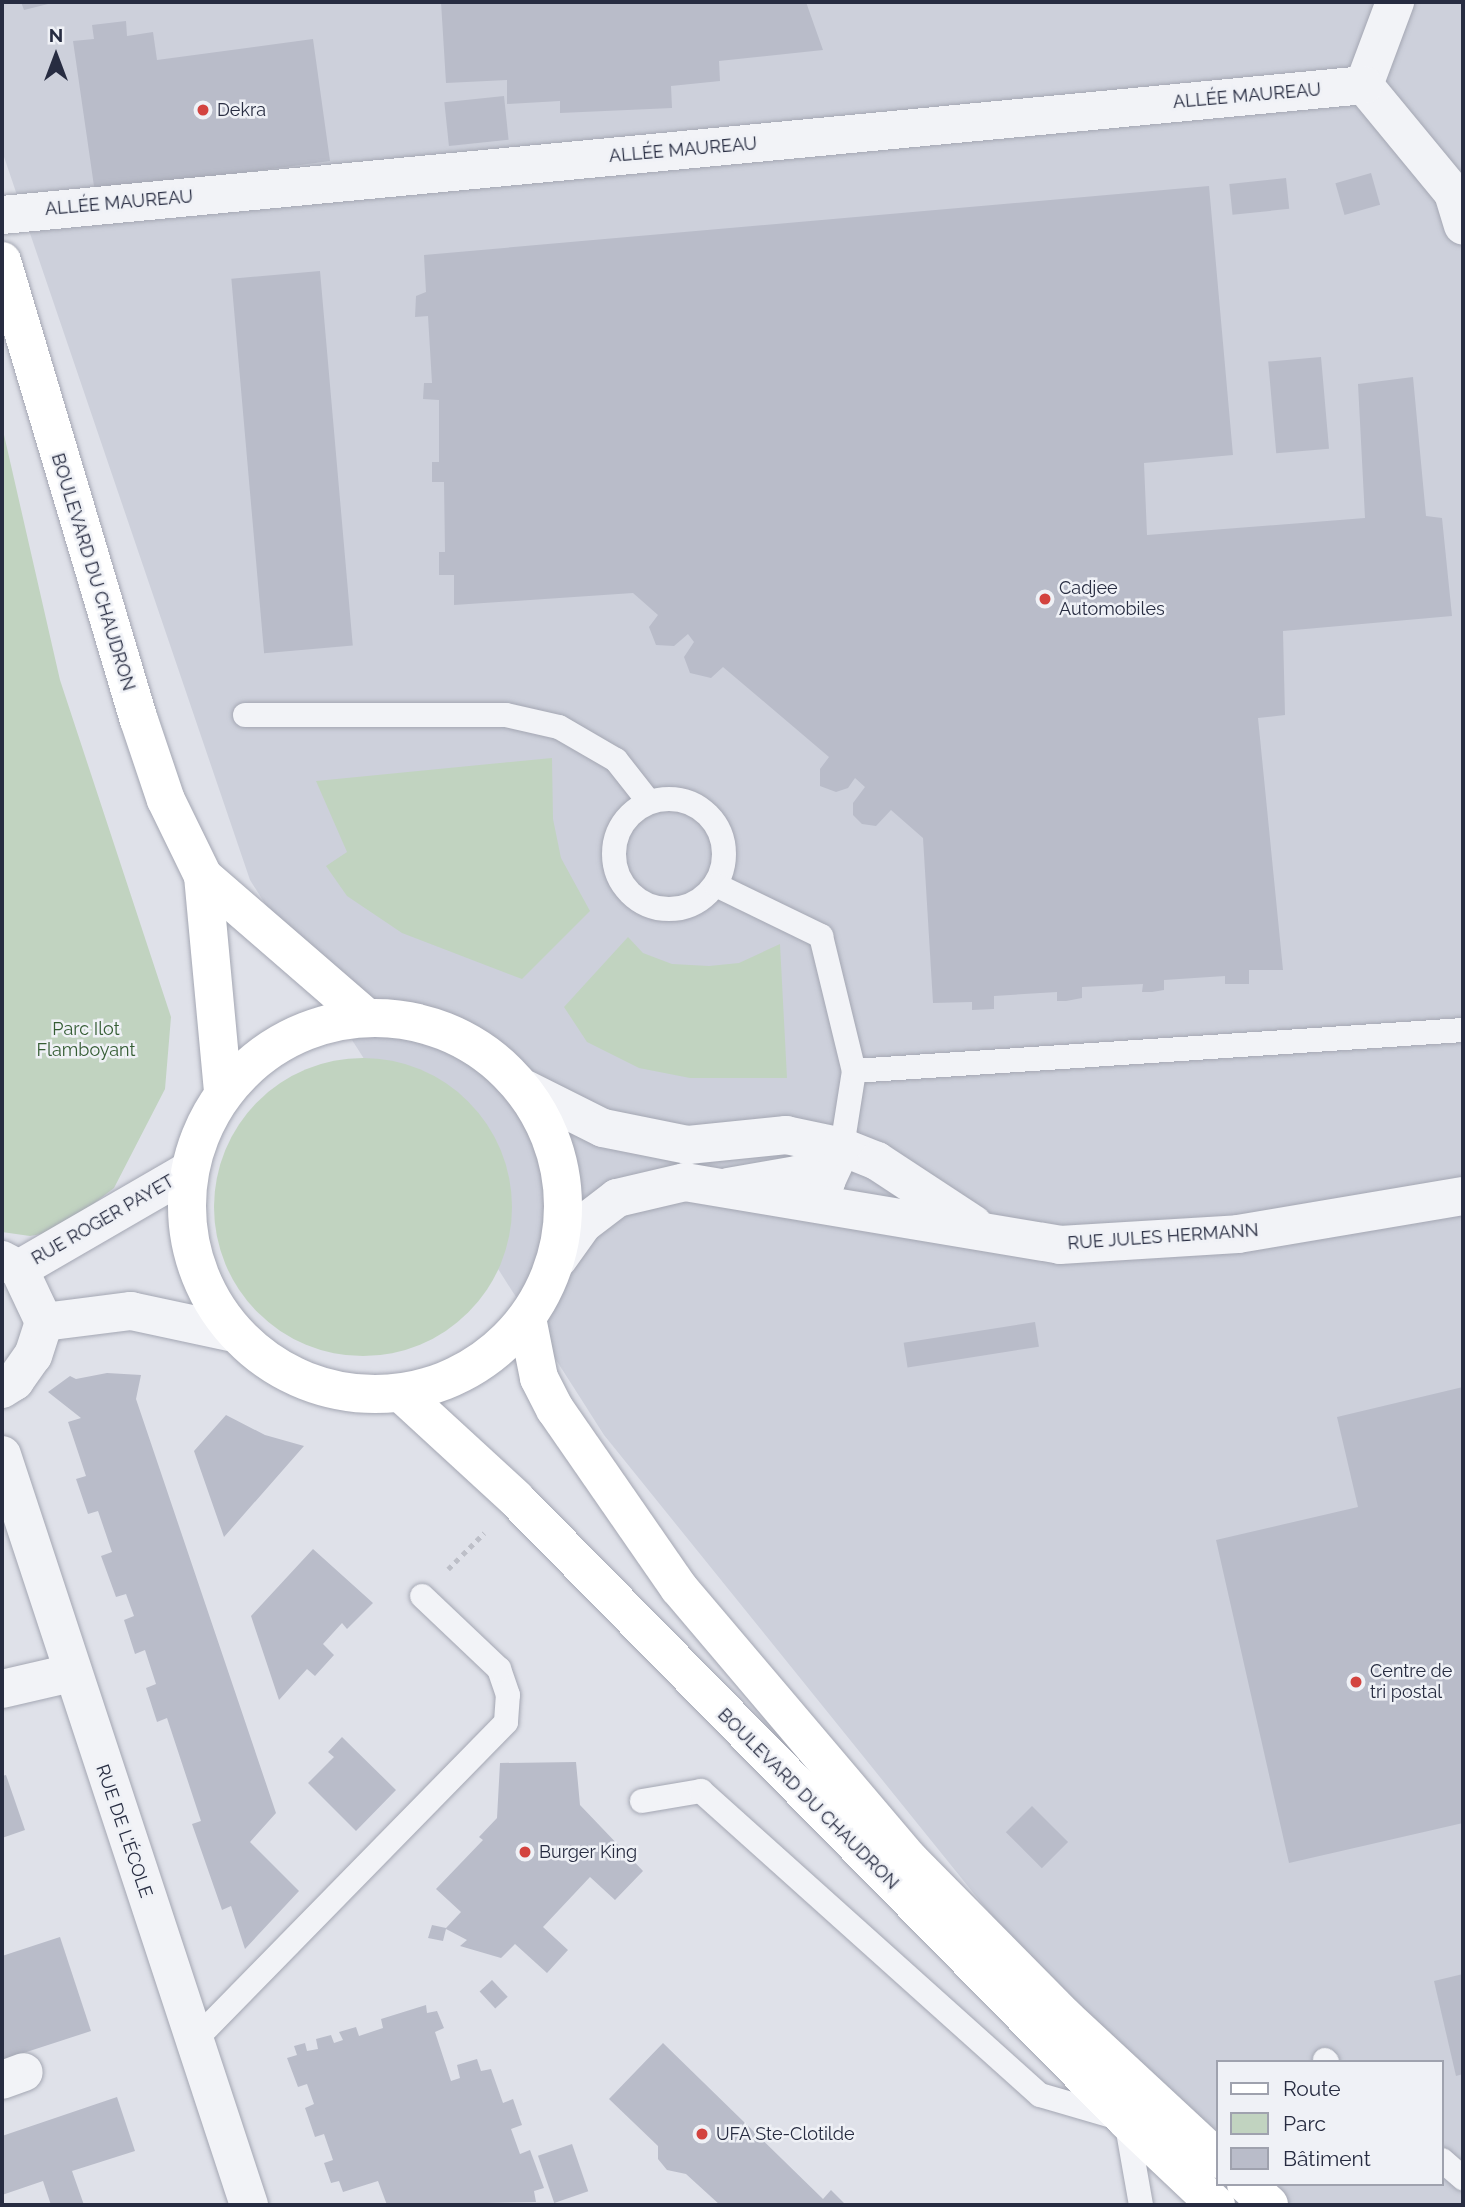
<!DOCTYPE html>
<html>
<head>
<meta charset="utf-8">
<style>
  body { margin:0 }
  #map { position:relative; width:1465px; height:2207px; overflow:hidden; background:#dfe1e9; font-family:Raleway,sans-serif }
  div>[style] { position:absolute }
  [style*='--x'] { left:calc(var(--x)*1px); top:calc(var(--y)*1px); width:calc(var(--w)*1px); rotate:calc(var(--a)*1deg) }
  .built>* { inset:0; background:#cdd0db }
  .green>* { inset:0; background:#c1d3c0 }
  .round { border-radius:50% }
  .building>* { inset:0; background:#b9bcc9; transform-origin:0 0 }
  .path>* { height:4.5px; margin-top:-2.25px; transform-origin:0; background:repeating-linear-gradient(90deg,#bdbfc8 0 5px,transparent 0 10px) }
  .roads { filter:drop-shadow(0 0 2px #a4a7b3) drop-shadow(0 0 2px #a4a7b3) }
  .service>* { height:24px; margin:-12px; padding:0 12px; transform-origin:12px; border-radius:12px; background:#f2f3f7 }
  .service>.ring { margin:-12px; padding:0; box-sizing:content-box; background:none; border:24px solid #f2f3f7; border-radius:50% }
  .minor>* { height:38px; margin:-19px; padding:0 19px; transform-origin:19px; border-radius:19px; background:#f2f3f7 }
  .tertiary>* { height:38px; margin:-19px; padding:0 19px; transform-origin:19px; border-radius:19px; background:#f2f3f7 }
  .secondary>* { height:38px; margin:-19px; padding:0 19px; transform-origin:19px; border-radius:19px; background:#fff }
  .secondary>.ring { margin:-19px; padding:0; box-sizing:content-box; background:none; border:38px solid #fff; border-radius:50% }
  .dots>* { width:19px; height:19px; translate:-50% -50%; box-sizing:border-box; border:4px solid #eff1f6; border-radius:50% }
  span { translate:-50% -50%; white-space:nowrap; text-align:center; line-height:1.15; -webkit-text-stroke:5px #eff1f6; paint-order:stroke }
  .street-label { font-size:18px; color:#272c41 }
  .poi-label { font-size:18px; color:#272c41 }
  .left { translate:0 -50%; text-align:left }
  .park-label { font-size:18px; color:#355d34 }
  .frame { position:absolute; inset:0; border:4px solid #272c41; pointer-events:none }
  .legend { position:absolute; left:1216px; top:2060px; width:228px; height:126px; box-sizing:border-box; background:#eff1f6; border:2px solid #9fa2ae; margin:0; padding:9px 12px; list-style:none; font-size:21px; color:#272c41 }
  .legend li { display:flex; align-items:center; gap:14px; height:35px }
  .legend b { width:35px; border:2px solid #9fa2ae }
  .north { position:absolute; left:21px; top:21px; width:70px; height:70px; -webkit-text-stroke:5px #eff1f6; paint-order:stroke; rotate:0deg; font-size:19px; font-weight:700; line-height:28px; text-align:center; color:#272c41 }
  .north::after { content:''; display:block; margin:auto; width:24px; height:32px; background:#272c41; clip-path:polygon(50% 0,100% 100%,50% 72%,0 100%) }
</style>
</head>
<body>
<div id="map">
  <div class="built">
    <i style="clip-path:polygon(2px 2px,1463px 2px,1463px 2205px,1290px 2205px,1267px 2184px,1442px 2184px,1442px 2062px,1218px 2062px,1218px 2141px,1059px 1999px,604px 1435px,250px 880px,2px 151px)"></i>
  </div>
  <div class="green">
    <i style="clip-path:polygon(2px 426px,60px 680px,171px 1017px,165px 1089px,114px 1188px,58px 1231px,30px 1236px,2px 1232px)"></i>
    <i style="clip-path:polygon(552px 758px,553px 819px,561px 858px,590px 911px,522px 979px,402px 933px,347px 896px,326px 866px,347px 852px,316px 781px)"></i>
    <i style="clip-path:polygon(628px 937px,643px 953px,672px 964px,709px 966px,739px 963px,780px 944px,787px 1078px,690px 1078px,639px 1068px,587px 1042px,564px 1007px)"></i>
    <i class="round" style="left:214px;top:1058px;width:298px;height:298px"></i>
  </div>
  <div class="building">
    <i style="clip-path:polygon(21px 2px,52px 2px,52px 3px,24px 10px)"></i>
    <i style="clip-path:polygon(441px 2px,806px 2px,823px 50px,719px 61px,720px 81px,671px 86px,672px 108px,560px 113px,560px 101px,507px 104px,507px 80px,446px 83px)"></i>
    <i style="clip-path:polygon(126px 21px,127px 36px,153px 32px,157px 60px,313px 39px,330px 161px,95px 193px,73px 41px,94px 39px,92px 25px)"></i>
    <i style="left:504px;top:96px;width:44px;height:60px;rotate:84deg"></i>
    <i style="left:1371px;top:173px;width:33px;height:37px;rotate:74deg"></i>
    <i style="left:1286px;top:178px;width:31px;height:57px;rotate:84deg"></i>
    <i style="clip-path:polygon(1209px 186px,1233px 455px,1144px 463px,1147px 535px,1365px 518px,1358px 384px,1413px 377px,1426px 516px,1442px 518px,1452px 616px,1283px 631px,1285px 715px,1258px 718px,1283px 970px,1249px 970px,1249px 984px,1225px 984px,1225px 976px,1164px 980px,1164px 990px,1152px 992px,1142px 992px,1143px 984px,1082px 987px,1082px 998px,1066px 1001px,1057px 1001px,1057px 992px,994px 996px,994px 1009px,972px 1010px,972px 1002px,933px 1003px,923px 838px,891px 810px,876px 826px,862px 824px,853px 815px,853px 803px,865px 787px,855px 778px,848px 788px,836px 792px,820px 786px,820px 769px,829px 757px,723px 667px,711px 678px,690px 673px,684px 657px,694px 642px,688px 634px,674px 646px,656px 645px,649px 627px,658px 615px,633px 593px,454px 605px,454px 575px,439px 575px,439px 552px,445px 552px,444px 482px,432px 482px,432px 462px,439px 462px,439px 400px,423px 399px,424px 383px,432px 383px,428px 316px,415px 317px,416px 296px,426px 292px,424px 255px)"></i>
    <i style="left:320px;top:271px;width:376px;height:89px;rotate:85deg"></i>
    <i style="left:1321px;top:357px;width:92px;height:53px;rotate:85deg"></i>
    <i style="left:1035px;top:1322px;width:25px;height:133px;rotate:81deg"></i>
    <i style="clip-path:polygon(107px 1373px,141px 1375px,136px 1399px,276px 1813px,250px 1842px,299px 1891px,245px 1949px,231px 1906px,222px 1910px,192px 1824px,201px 1821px,167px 1718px,157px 1722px,146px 1688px,156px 1684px,145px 1650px,135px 1654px,124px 1620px,134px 1616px,126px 1594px,116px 1597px,101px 1556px,112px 1552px,98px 1511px,88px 1514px,76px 1479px,86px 1476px,68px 1422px,81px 1418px,48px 1392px,70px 1376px,76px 1379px)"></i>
    <i style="clip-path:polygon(1463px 1387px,1463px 1823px,1289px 1863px,1216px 1540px,1358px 1507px,1337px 1417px)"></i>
    <i style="clip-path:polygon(226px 1415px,265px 1435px,304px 1446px,224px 1537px,194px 1451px)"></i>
    <i style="clip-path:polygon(313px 1549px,373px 1603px,347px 1629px,342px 1623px,323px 1644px,334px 1655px,315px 1676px,307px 1669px,279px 1700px,251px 1616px)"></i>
    <i style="clip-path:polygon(342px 1737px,396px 1790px,356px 1831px,308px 1783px,334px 1757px,328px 1752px)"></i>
    <i style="clip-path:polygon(576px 1762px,580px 1805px,643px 1871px,615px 1900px,590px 1877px,543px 1927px,568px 1950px,547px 1973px,515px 1944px,501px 1958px,460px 1946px,467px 1940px,446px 1929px,443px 1941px,428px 1938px,432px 1925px,446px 1928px,461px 1912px,436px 1889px,483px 1840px,479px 1837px,497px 1818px,500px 1763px)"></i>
    <i style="clip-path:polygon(6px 1775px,25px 1830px,2px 1838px,2px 1776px)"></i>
    <i style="left:1032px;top:1806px;width:51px;height:37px;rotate:45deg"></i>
    <i style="clip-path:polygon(60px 1937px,91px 2031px,2px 2060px,2px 1956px)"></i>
    <i style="clip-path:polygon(1463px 1974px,1463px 2074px,1456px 2076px,1434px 1981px)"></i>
    <i style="left:492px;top:1980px;width:23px;height:17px;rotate:47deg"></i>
    <i style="clip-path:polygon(426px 2005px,427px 2013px,437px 2011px,444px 2028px,435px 2032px,451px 2081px,460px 2078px,457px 2065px,477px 2059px,481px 2071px,491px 2069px,503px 2103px,513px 2099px,522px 2125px,511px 2129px,520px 2154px,530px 2150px,544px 2188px,534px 2191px,536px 2202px,387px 2205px,378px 2181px,343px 2192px,339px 2181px,331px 2183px,324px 2163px,333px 2160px,324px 2134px,315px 2137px,305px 2108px,314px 2104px,307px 2084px,298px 2087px,287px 2058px,297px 2055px,294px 2046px,305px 2043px,307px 2051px,318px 2049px,316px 2039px,331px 2035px,334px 2043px,343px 2040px,339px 2032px,356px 2027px,359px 2036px,383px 2028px,381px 2019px)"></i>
    <i style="clip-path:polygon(663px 2043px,823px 2199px,831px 2190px,846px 2205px,720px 2205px,686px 2174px,667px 2170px,658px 2159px,658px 2146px,609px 2099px)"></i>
    <i style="clip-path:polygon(117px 2097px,135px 2151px,72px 2171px,84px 2205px,51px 2205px,43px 2181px,2px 2195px,2px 2136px)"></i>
    <i style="left:572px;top:2144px;width:50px;height:36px;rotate:71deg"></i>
  </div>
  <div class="path">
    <i style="--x:448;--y:1569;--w:51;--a:-45"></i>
  </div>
  <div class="roads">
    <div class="service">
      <i style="--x:245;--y:715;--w:261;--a:0"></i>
      <i style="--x:506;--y:715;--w:54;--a:12.8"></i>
      <i style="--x:559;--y:727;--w:66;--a:30.1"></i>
      <i style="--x:616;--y:760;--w:53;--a:51.8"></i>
      <i class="ring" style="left:614px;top:799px;width:86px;height:86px"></i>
      <i style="--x:716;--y:885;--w:117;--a:25.9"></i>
      <i style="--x:821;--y:936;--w:139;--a:76.3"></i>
      <i style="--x:854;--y:1071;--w:77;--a:99"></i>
      <i style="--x:854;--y:1071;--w:610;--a:-3.85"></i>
      <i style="--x:642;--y:1801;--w:60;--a:-9.6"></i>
      <i style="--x:701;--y:1791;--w:455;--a:41.9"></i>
      <i style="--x:1040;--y:2095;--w:90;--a:16.2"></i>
      <i style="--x:1126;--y:2120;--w:86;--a:80"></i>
      <i style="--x:194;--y:2041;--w:446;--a:-45.6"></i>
      <i style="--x:506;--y:1722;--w:27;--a:-86"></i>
      <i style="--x:508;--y:1695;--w:28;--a:-109"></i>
      <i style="--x:499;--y:1669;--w:106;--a:-136.5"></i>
      <i style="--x:1325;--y:2060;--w:3;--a:45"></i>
      <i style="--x:1442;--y:2160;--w:28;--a:41"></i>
    </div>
    <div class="minor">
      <i style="--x:1364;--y:85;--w:140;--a:50.5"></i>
      <i style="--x:1453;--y:193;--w:34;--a:73"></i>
      <i style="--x:1364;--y:85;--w:89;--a:-69.5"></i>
      <i style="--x:2;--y:215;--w:1368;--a:-5.45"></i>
      <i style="--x:728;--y:1187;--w:70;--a:-9.9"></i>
      <i style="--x:797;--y:1175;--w:30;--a:12"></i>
      <i style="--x:826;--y:1181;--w:38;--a:-65"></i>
      <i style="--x:2;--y:1455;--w:790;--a:71.77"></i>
      <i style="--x:2;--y:1689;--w:71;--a:-13.1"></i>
      <i style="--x:2;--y:2080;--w:23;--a:-20"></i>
    </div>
    <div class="tertiary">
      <i style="--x:525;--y:1089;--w:87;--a:26.6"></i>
      <i style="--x:603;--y:1128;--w:87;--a:11.3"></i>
      <i style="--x:688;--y:1145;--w:99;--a:-5.8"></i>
      <i style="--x:786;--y:1135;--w:57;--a:12.1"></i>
      <i style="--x:842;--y:1147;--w:38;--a:22"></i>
      <i style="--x:877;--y:1161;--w:115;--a:33.3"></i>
      <i style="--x:558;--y:1259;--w:43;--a:-54.5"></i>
      <i style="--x:583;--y:1224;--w:43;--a:-37.4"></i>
      <i style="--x:617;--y:1198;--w:70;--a:-13.2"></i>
      <i style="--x:685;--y:1182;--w:380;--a:9.5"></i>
      <i style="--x:1060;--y:1245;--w:178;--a:-3.5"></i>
      <i style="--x:1238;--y:1234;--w:228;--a:-9.6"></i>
      <i style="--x:2;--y:1260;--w:19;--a:28"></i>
      <i style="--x:19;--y:1269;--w:59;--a:64.7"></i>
      <i style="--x:44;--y:1322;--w:35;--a:108"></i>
      <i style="--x:33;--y:1355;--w:32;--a:125"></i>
      <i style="--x:15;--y:1381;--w:15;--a:148"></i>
      <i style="--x:19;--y:1269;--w:195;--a:-30.1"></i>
      <i style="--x:44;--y:1322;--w:88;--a:-7.2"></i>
      <i style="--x:131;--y:1311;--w:105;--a:12.1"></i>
    </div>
    <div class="secondary">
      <i style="--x:2;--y:261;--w:479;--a:73.4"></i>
      <i style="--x:139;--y:720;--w:84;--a:71.4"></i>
      <i style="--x:166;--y:800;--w:85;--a:64"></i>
      <i style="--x:203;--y:876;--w:217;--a:84.7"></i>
      <i style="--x:203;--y:876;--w:216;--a:40.9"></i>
      <i class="ring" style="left:187px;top:1018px;width:338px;height:338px"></i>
      <i style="--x:527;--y:1318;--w:61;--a:78.7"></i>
      <i style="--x:539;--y:1378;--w:35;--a:63"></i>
      <i style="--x:555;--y:1409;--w:218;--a:55.3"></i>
      <i style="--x:679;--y:1588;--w:357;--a:49.7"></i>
      <i style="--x:910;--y:1860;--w:221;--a:45.4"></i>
      <i style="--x:1065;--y:2017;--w:209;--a:42.9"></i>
      <i style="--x:401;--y:1393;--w:155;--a:42.6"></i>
      <i style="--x:515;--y:1498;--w:872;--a:45.51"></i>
      <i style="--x:1126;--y:2120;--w:124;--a:43.4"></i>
      <i style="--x:1246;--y:2184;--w:31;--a:42"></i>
    </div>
  </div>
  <div class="dots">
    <i style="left:203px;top:110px;background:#d3433f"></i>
    <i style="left:1045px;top:599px;background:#d3433f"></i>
    <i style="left:1356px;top:1682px;background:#d3433f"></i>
    <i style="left:525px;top:1852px;background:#d3433f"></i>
    <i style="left:702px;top:2134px;background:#d3433f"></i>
  </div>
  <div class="street-label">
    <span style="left:1247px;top:96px;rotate:-5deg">ALLÉE MAUREAU</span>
    <span style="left:683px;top:150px;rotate:-5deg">ALLÉE MAUREAU</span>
    <span style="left:119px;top:203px;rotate:-5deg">ALLÉE MAUREAU</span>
    <span style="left:93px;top:572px;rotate:73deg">BOULEVARD DU CHAUDRON</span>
    <span style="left:103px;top:1220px;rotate:-30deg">RUE ROGER PAYET</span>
    <span style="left:1163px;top:1237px;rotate:-4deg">RUE JULES HERMANN</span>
    <span style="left:808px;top:1799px;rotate:45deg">BOULEVARD DU CHAUDRON</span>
    <span style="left:124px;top:1831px;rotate:71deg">RUE DE L'ÉCOLE</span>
  </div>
  <div class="poi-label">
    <span class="left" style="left:217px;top:110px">Dekra</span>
    <span class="left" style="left:1059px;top:599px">Cadjee<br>Automobiles</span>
    <span class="left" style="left:1370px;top:1682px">Centre de<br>tri postal</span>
    <span class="left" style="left:539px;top:1852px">Burger King</span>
    <span class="left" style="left:716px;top:2134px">UFA Ste-Clotilde</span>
  </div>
  <div class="park-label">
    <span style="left:86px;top:1040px">Parc Ilot<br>Flamboyant</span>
  </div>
  <div class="frame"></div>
  <ul class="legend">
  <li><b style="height:9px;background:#fff"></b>Route</li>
  <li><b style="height:19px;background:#c1d3c0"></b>Parc</li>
  <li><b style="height:19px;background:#b9bcc9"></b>Bâtiment</li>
  </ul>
  <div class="north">N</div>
</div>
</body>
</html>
